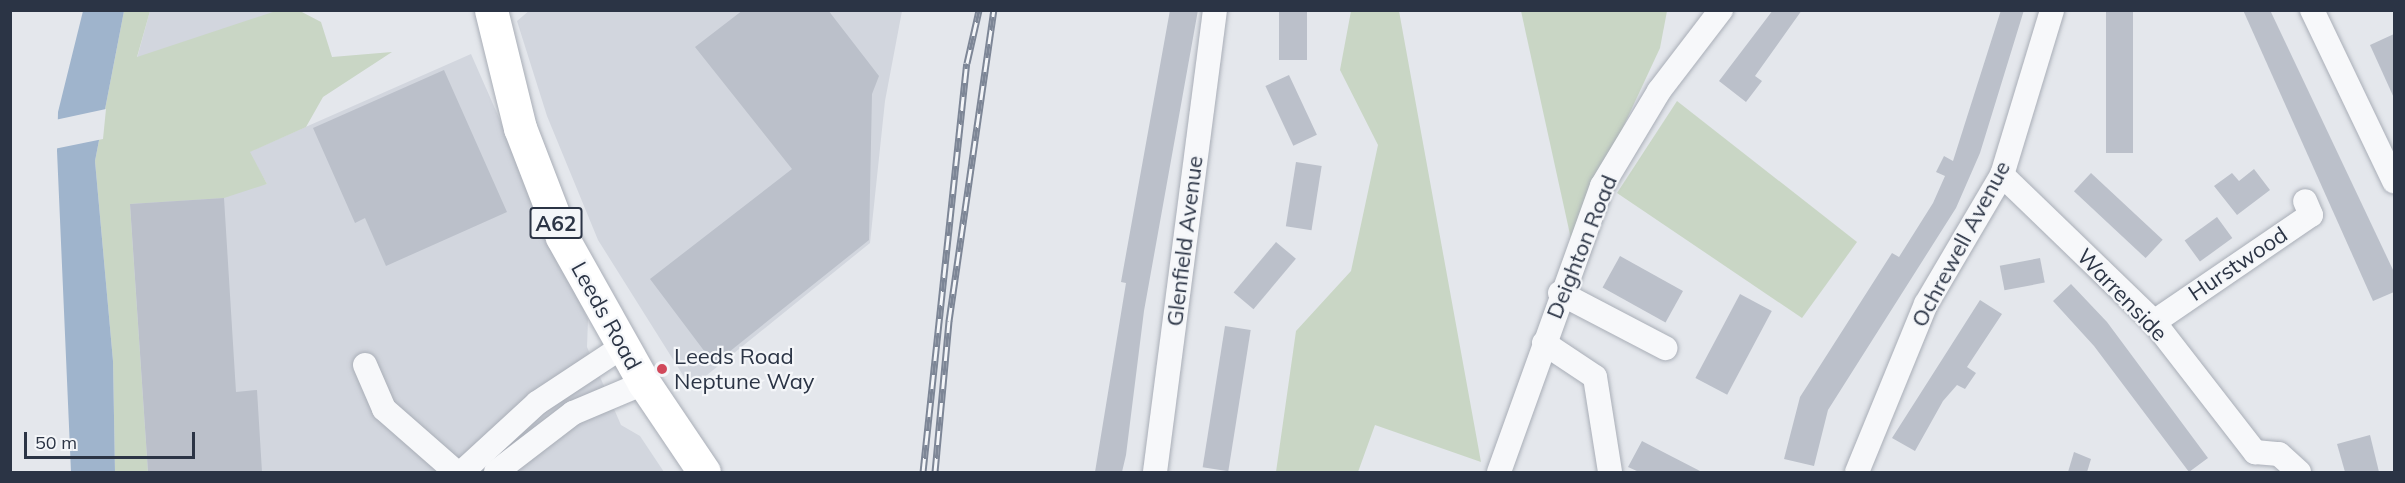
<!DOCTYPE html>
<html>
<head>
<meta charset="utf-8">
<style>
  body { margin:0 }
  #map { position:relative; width:2405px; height:483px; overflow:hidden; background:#e4e7ec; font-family:Mulish,sans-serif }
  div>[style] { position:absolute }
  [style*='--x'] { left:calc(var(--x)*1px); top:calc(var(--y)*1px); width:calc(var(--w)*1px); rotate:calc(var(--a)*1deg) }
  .built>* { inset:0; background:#d2d6de }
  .green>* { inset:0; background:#c9d6c5 }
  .water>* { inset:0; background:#9fb4cc }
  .pier>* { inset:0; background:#e4e7ec }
  .building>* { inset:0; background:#bbc0ca; transform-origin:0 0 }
  .roads { filter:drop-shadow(0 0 2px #a9aeb7) drop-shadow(0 0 2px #a9aeb7) }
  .street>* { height:24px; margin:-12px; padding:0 12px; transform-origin:12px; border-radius:12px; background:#f7f8fa }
  .primary>* { height:33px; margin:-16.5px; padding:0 16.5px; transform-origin:16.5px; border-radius:16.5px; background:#fff }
  .rail>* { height:7px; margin-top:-3.5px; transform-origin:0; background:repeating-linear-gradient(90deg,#f4f6f9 0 14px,#7d8696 0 28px); box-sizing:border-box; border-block:2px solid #7d8696 }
  .dots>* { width:16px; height:16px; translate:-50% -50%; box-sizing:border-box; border:3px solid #f4f6f9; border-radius:50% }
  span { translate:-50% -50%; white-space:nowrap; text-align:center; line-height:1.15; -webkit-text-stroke:4.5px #f4f6f9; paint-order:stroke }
  .shield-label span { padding:2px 4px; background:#f4f6f9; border:2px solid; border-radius:4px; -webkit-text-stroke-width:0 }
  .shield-label { font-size:21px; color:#2b3445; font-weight:700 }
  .street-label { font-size:22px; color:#2b3445 }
  .poi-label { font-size:22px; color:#2b3445 }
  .left { translate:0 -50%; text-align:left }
  .frame { position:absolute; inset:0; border:12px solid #2b3445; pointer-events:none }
  .scale { position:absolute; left:24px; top:432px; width:171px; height:27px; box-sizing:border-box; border:3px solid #2b3445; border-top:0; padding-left:8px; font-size:18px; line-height:21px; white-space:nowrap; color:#2b3445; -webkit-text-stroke:4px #f4f6f9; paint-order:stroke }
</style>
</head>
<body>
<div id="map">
  <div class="built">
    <i style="clip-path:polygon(530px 10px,902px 11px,885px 101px,870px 243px,691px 388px,598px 240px,547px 116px,517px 21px)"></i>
    <i style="clip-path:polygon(150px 11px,279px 11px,137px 58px)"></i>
    <i style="clip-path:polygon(471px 54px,588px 320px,587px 347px,621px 425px,640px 436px,664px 472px,148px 472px,130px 204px,267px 184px,249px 152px)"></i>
  </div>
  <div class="green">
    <i style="clip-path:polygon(279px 10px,300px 11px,321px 22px,332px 57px,392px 52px,323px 97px,306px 127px,250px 152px,267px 184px,224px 198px,130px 204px,148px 472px,115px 472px,113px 361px,95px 161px,124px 11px,150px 11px,137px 57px)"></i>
    <i style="clip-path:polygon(1351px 11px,1399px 11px,1481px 462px,1375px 425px,1358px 472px,1276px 472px,1296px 331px,1351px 271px,1378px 145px,1340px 70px)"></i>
    <i style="clip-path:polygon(1521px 11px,1667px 11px,1660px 48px,1571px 239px)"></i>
    <i style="clip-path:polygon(1677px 101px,1857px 242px,1802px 318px,1617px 193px)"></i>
  </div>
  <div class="water">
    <i style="clip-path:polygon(83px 11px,124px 11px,95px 161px,113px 361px,115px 472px,71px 472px,57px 151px,58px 112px)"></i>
  </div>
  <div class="pier">
    <i style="clip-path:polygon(106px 109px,103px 139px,54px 149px,55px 120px)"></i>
  </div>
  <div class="building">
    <i style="clip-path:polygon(743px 10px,828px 10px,879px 76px,872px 94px,869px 240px,714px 364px,650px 279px,792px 169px,695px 47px)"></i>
    <i style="clip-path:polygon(1170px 10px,1198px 10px,1144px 311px,1126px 455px,1122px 472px,1095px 472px,1126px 283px,1121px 282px)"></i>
    <i style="left:1279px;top:10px;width:28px;height:50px"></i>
    <i style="clip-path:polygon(1773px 10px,1802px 10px,1755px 76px,1762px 81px,1746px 102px,1719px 81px)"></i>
    <i style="clip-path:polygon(2001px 10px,2024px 10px,1980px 153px,1956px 208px,1828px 410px,1814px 466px,1784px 459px,1800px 397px,1892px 253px,1899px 257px,1933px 203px,1945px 176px,1936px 172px,1944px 156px,1953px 161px)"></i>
    <i style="left:2106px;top:10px;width:27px;height:143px"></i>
    <i style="clip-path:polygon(2243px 10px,2270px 10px,2394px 272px,2394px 292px,2373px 301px)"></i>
    <i style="clip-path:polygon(2394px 34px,2394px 98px,2370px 45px)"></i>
    <i style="clip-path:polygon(444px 70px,507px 212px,386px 266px,365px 218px,355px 223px,313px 128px)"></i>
    <i style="left:1289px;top:75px;width:66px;height:26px;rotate:65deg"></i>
    <i style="left:1296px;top:162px;width:26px;height:65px;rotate:9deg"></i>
    <i style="clip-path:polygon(2254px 169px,2270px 190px,2237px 215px,2214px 186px,2232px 173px,2239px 181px)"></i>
    <i style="left:2091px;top:173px;width:98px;height:25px;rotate:43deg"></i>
    <i style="clip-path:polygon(224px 198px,236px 392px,257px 390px,262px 472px,148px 472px,130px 204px)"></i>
    <i style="left:2217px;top:217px;width:26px;height:40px;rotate:54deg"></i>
    <i style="left:1276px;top:242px;width:26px;height:66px;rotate:40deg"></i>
    <i style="left:1620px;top:256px;width:72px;height:36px;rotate:29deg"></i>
    <i style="left:2040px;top:258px;width:25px;height:41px;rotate:79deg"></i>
    <i style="clip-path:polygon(2071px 284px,2107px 322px,2208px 458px,2189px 472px,2094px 346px,2053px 301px)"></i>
    <i style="left:1740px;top:294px;width:36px;height:95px;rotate:28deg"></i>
    <i style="clip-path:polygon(1980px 300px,2002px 314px,1967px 367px,1976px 373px,1965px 389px,1957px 385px,1943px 401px,1915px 451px,1892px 438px)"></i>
    <i style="left:1225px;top:326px;width:26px;height:143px;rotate:9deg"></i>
    <i style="clip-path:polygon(2370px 435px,2379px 472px,2345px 472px,2337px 444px)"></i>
    <i style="clip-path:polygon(1642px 441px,1667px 454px,1702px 472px,1639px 472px,1628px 467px)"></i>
    <i style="clip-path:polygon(2074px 452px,2091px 459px,2087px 472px,2068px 472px)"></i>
  </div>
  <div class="roads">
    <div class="street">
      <i style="--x:2312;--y:10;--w:190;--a:64.4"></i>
      <i style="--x:2002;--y:175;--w:211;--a:44"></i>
      <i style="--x:2154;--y:322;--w:165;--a:52.2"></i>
      <i style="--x:2255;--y:452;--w:24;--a:5"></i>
      <i style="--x:2279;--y:454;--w:27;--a:42"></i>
      <i style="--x:1560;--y:293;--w:119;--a:27.6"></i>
      <i style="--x:2154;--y:322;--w:190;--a:-34.3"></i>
      <i style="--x:2311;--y:215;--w:15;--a:-113"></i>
      <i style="--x:1544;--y:343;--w:61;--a:33.7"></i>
      <i style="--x:1595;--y:377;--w:96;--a:81"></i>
      <i style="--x:365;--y:365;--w:48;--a:66.6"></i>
      <i style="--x:384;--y:409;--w:96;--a:41.2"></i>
      <i style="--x:462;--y:472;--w:102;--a:-42.6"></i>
      <i style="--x:537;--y:403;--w:102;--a:-33.4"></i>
      <i style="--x:496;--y:472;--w:97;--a:-37.5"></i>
      <i style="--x:573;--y:413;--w:77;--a:-22.9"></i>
      <i style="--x:1155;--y:472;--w:466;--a:-82.6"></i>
      <i style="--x:1499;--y:472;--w:304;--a:-70.2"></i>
      <i style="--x:1602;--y:186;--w:111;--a:-59"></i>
      <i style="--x:1659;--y:91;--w:102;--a:-52.6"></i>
      <i style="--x:1857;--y:472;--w:182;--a:-67.7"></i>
      <i style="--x:1926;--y:304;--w:150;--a:-59.5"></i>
      <i style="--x:2002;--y:175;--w:172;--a:-73.1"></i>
    </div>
    <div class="primary">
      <i style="--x:491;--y:10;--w:122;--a:76.2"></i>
      <i style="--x:520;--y:128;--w:117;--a:68.9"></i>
      <i style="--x:562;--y:237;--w:167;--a:60.7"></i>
      <i style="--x:644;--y:383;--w:107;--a:56"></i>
    </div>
  </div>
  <div class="rail">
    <i style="--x:923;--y:472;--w:411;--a:-83.9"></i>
    <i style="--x:967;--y:63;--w:54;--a:-77.2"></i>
    <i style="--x:935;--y:472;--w:152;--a:-84.7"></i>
    <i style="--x:949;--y:321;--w:314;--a:-81.8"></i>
  </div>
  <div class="dots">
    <i style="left:662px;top:369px;background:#d1495b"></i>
  </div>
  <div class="shield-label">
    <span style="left:556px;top:223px">A62</span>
  </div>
  <div class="street-label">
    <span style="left:1185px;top:241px;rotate:-83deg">Glenfield Avenue</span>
    <span style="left:1961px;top:244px;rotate:-62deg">Ochrewell Avenue</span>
    <span style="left:1582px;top:247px;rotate:-68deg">Deighton Road</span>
    <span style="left:2238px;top:264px;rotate:-34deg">Hurstwood</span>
    <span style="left:2122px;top:295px;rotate:46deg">Warrenside</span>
    <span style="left:606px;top:316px;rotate:61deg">Leeds Road</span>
  </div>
  <div class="poi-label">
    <span class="left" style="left:674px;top:369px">Leeds Road<br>Neptune Way</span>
  </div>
  <div class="frame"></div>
  <div class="scale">50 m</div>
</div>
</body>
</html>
